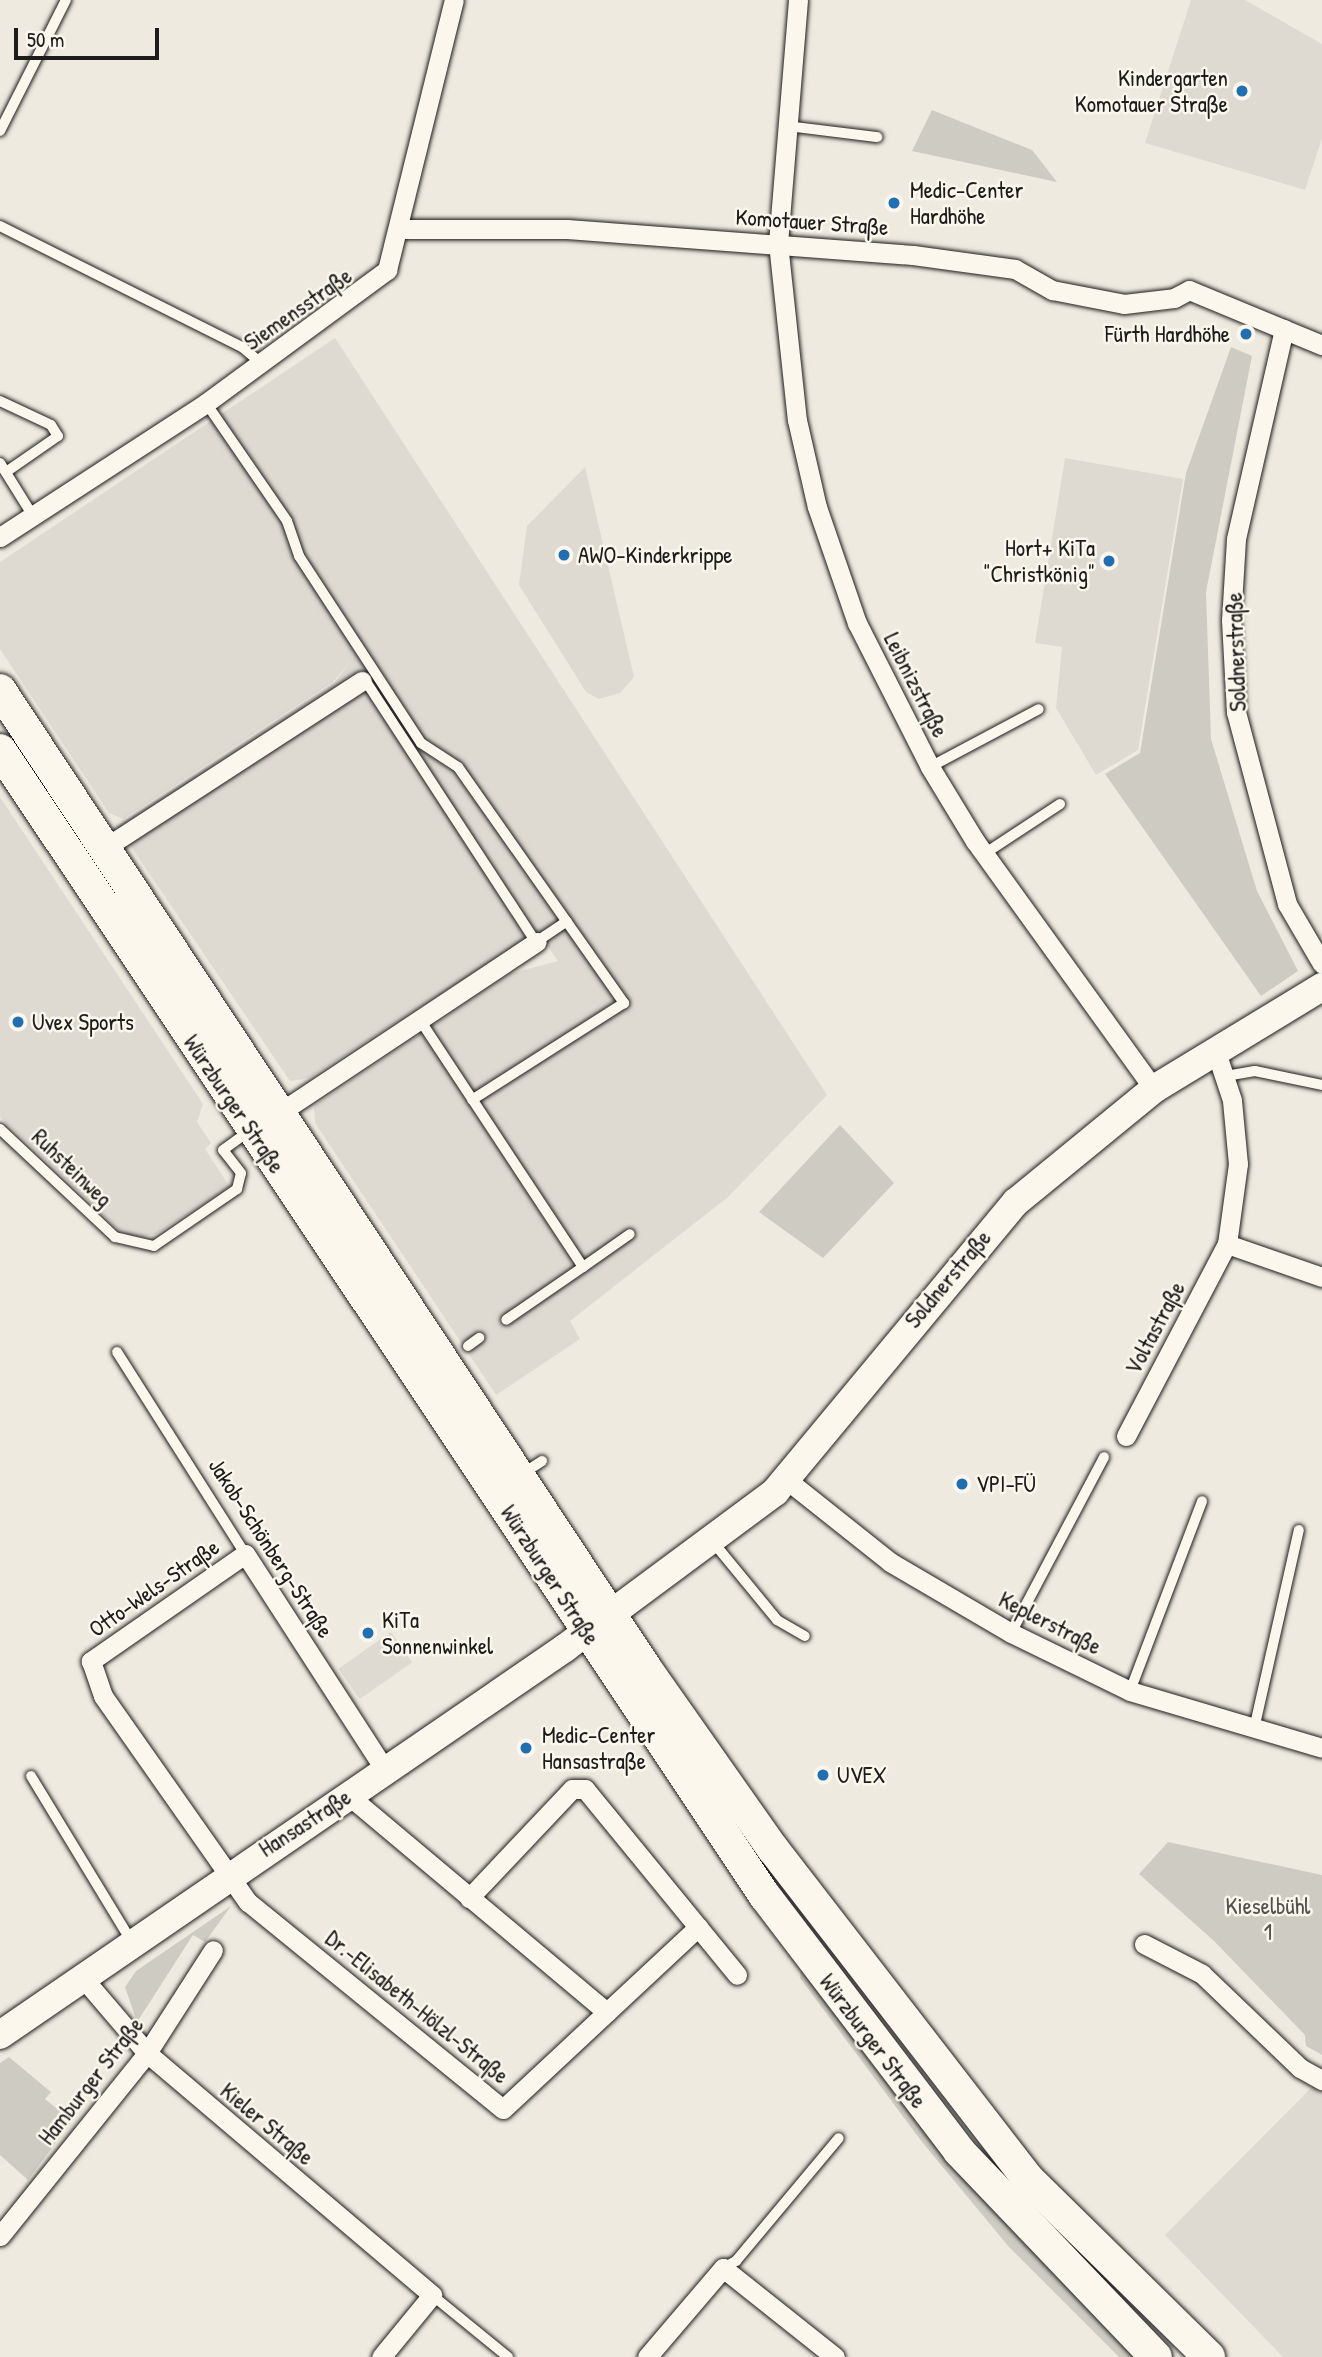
<!DOCTYPE html>
<html>
<head>
<meta charset="utf-8">
<style>
  body { margin:0 }
  #map { position:relative; width:1322px; height:2357px; overflow:hidden; background:#eeeadf; font-family:"Patrick Hand",sans-serif }
  div>[style] { position:absolute }
  [style*='--x'] { left:calc(var(--x)*1px); top:calc(var(--y)*1px); width:calc(var(--w)*1px); rotate:calc(var(--a)*1deg) }
  .built>* { inset:0; background:#dedad1; transform-origin:0 0 }
  .green>* { inset:0; background:#ceccc2 }
  .roads { filter:drop-shadow(0 0 2px #1c1c1c) drop-shadow(0 0 2px #1c1c1c) }
  .lane>* { height:10px; margin:-5px; padding:0 5px; transform-origin:5px; border-radius:5px; background:#fbf7ec }
  .street>* { height:19px; margin:-9.5px; padding:0 9.5px; transform-origin:9.5px; border-radius:9.5px; background:#fbf7ec }
  .secondary>* { height:28px; margin:-14px; padding:0 14px; transform-origin:14px; border-radius:14px; background:#fbf7ec }
  .primary>* { height:32px; margin:-16px; padding:0 16px; transform-origin:16px; border-radius:16px; background:#fbf7ec }
  .dots>* { width:19px; height:19px; translate:-50% -50%; box-sizing:border-box; border:4px solid #fbf7ec; border-radius:50% }
  span { translate:-50% -50%; white-space:nowrap; text-align:center; line-height:1.15; -webkit-text-stroke:5px #fbf7ec; paint-order:stroke }
  .poi-label { font-size:23px; color:#1c1c1c }
  .right { translate:-100% -50%; text-align:right }
  .left { translate:0 -50%; text-align:left }
  .street-label { font-size:23px; color:#1c1c1c }
  .park-label { font-size:23px; color:#51514e }
  .scale { position:absolute; left:14px; top:28px; width:145px; height:32px; box-sizing:border-box; border:4px solid #1c1c1c; border-top:0; padding-left:9px; font-size:21px; line-height:24px; white-space:nowrap; color:#1c1c1c; -webkit-text-stroke:5px #fbf7ec; paint-order:stroke }
</style>
</head>
<body>
<div id="map">
  <div class="built">
    <i style="clip-path:polygon(1191px 0,1245px 0,1322px 44px,1322px 138px,1305px 190px,1145px 143px)"></i>
    <i style="clip-path:polygon(335px 338px,827px 1095px,728px 1197px,570px 1321px,580px 1339px,496px 1395px,315px 1123px,314px 1106px,509px 974px,558px 961px,538px 932px,309px 1078px,290px 1081px,117px 826px,335px 682px,349px 663px,333px 682px,123px 819px,109px 813px,0 649px,0 562px)"></i>
    <i style="clip-path:polygon(1065px 458px,1183px 479px,1138px 750px,1096px 775px,1056px 708px,1062px 647px,1035px 643px)"></i>
    <i style="clip-path:polygon(585px 467px,634px 677px,620px 693px,599px 699px,586px 692px,519px 585px,527px 526px)"></i>
    <i style="clip-path:polygon(0 797px,203px 1104px,197px 1122px,211px 1143px,205px 1149px,230px 1187px,156px 1234px,137px 1238px,121px 1232px,0 1117px)"></i>
    <i style="left:391px;top:1632px;width:37px;height:64px;rotate:55deg"></i>
    <i style="clip-path:polygon(1322px 2077px,1322px 2357px,1283px 2357px,1165px 2235px)"></i>
  </div>
  <div class="green">
    <i style="clip-path:polygon(932px 110px,1032px 150px,1057px 182px,912px 151px)"></i>
    <i style="clip-path:polygon(1231px 347px,1252px 356px,1206px 592px,1211px 739px,1257px 891px,1298px 971px,1261px 996px,1105px 774px,1140px 753px,1186px 473px)"></i>
    <i style="clip-path:polygon(840px 1125px,894px 1183px,823px 1258px,759px 1212px)"></i>
    <i style="clip-path:polygon(1168px 1842px,1322px 1875px,1322px 2055px,1306px 2046px,1305px 2035px,1214px 1941px,1139px 1874px)"></i>
    <i style="clip-path:polygon(231px 1906px,205px 1942px,193px 1935px,137px 2022px,125px 1987px,136px 1971px)"></i>
    <i style="clip-path:polygon(801px 1970px,971px 2184px,1137px 2357px,1119px 2357px,1009px 2247px,922px 2142px,800px 1978px)"></i>
    <i style="clip-path:polygon(9px 2057px,51px 2092px,45px 2099px,72px 2121px,28px 2180px,0 2155px,0 2063px)"></i>
  </div>
  <div class="roads">
    <div class="lane">
      <i style="--x:787;--y:126;--w:91;--a:7"></i>
      <i style="--x:0;--y:131;--w:147;--a:-63.3"></i>
      <i style="--x:0;--y:226;--w:271;--a:26.6"></i>
      <i style="--x:242;--y:347;--w:26;--a:40"></i>
      <i style="--x:0;--y:401;--w:56;--a:25.2"></i>
      <i style="--x:51;--y:425;--w:13;--a:58"></i>
      <i style="--x:58;--y:436;--w:63;--a:145.3"></i>
      <i style="--x:206;--y:403;--w:143;--a:55.5"></i>
      <i style="--x:287;--y:521;--w:37;--a:71"></i>
      <i style="--x:299;--y:556;--w:223;--a:56.9"></i>
      <i style="--x:421;--y:743;--w:44;--a:33"></i>
      <i style="--x:458;--y:767;--w:289;--a:54.9"></i>
      <i style="--x:624;--y:1003;--w:180;--a:147.5"></i>
      <i style="--x:0;--y:463;--w:62;--a:58.1"></i>
      <i style="--x:365;--y:680;--w:313;--a:56.9"></i>
      <i style="--x:536;--y:942;--w:37;--a:-34"></i>
      <i style="--x:930;--y:767;--w:123;--a:-28"></i>
      <i style="--x:984;--y:854;--w:91;--a:-33.3"></i>
      <i style="--x:420;--y:1020;--w:296;--a:56.6"></i>
      <i style="--x:583;--y:1267;--w:93;--a:145.5"></i>
      <i style="--x:1226;--y:1076;--w:29;--a:-10"></i>
      <i style="--x:1255;--y:1071;--w:68;--a:11.8"></i>
      <i style="--x:0;--y:1129;--w:158;--a:43.2"></i>
      <i style="--x:115;--y:1237;--w:40;--a:13"></i>
      <i style="--x:154;--y:1246;--w:101;--a:-34.5"></i>
      <i style="--x:237;--y:1189;--w:16;--a:-76"></i>
      <i style="--x:241;--y:1173;--w:29;--a:-128"></i>
      <i style="--x:223;--y:1150;--w:32;--a:-36"></i>
      <i style="--x:583;--y:1267;--w:57;--a:-35.1"></i>
      <i style="--x:468;--y:1346;--w:14;--a:-36"></i>
      <i style="--x:117;--y:1352;--w:239;--a:57.6"></i>
      <i style="--x:522;--y:1474;--w:24;--a:-33"></i>
      <i style="--x:713;--y:1542;--w:101;--a:50.6"></i>
      <i style="--x:777;--y:1620;--w:32;--a:30"></i>
      <i style="--x:1011;--y:1633;--w:199;--a:-62.1"></i>
      <i style="--x:1130;--y:1691;--w:203;--a:-69.2"></i>
      <i style="--x:1254;--y:1729;--w:204;--a:-77.3"></i>
      <i style="--x:31;--y:1776;--w:194;--a:58.7"></i>
      <i style="--x:723;--y:2268;--w:15;--a:-28"></i>
      <i style="--x:736;--y:2261;--w:160;--a:-50.1"></i>
      <i style="--x:432;--y:2295;--w:98;--a:39.2"></i>
    </div>
    <div class="street">
      <i style="--x:798;--y:0;--w:244;--a:94.7"></i>
      <i style="--x:778;--y:243;--w:178;--a:83.9"></i>
      <i style="--x:797;--y:420;--w:89;--a:77.1"></i>
      <i style="--x:817;--y:507;--w:123;--a:71"></i>
      <i style="--x:857;--y:623;--w:161;--a:63.1"></i>
      <i style="--x:930;--y:767;--w:87;--a:58.7"></i>
      <i style="--x:975;--y:841;--w:306;--a:54.2"></i>
      <i style="--x:402;--y:229;--w:165;--a:0"></i>
      <i style="--x:567;--y:229;--w:347;--a:4.3"></i>
      <i style="--x:913;--y:255;--w:103;--a:7.8"></i>
      <i style="--x:1015;--y:269;--w:43;--a:29.6"></i>
      <i style="--x:1052;--y:290;--w:73;--a:11"></i>
      <i style="--x:1124;--y:304;--w:50;--a:-6.8"></i>
      <i style="--x:1174;--y:298;--w:17;--a:-28"></i>
      <i style="--x:1189;--y:290;--w:144;--a:22.5"></i>
      <i style="--x:1284;--y:329;--w:215;--a:102.9"></i>
      <i style="--x:1236;--y:539;--w:81;--a:93.5"></i>
      <i style="--x:1231;--y:620;--w:92;--a:86.9"></i>
      <i style="--x:1236;--y:712;--w:199;--a:75.1"></i>
      <i style="--x:1287;--y:904;--w:69;--a:59.7"></i>
      <i style="--x:0;--y:537;--w:246;--a:-33"></i>
      <i style="--x:206;--y:403;--w:225;--a:-36.3"></i>
      <i style="--x:387;--y:270;--w:278;--a:-76.1"></i>
      <i style="--x:106;--y:847;--w:305;--a:-33"></i>
      <i style="--x:270;--y:1119;--w:320;--a:-33.6"></i>
      <i style="--x:1227;--y:1244;--w:101;--a:19.2"></i>
      <i style="--x:1126;--y:1436;--w:217;--a:-62.3"></i>
      <i style="--x:1227;--y:1244;--w:81;--a:-82.2"></i>
      <i style="--x:1238;--y:1164;--w:64;--a:-95.4"></i>
      <i style="--x:1232;--y:1100;--w:54;--a:-108.4"></i>
      <i style="--x:787;--y:1480;--w:132;--a:38.5"></i>
      <i style="--x:890;--y:1562;--w:140;--a:30.4"></i>
      <i style="--x:1011;--y:1633;--w:132;--a:26"></i>
      <i style="--x:1130;--y:1691;--w:200;--a:16.5"></i>
      <i style="--x:385;--y:1770;--w:257;--a:-122.9"></i>
      <i style="--x:245;--y:1554;--w:188;--a:145.2"></i>
      <i style="--x:91;--y:1661;--w:37;--a:71"></i>
      <i style="--x:103;--y:1696;--w:252;--a:54.9"></i>
      <i style="--x:248;--y:1902;--w:328;--a:39.1"></i>
      <i style="--x:503;--y:2109;--w:267;--a:-43"></i>
      <i style="--x:348;--y:1795;--w:338;--a:40"></i>
      <i style="--x:469;--y:1898;--w:150;--a:-46.6"></i>
      <i style="--x:572;--y:1789;--w:13;--a:0"></i>
      <i style="--x:585;--y:1789;--w:240;--a:50.7"></i>
      <i style="--x:1144;--y:1944;--w:65;--a:27.3"></i>
      <i style="--x:1202;--y:1974;--w:136;--a:43.8"></i>
      <i style="--x:1300;--y:2068;--w:25;--a:29"></i>
      <i style="--x:83;--y:1978;--w:99;--a:49.5"></i>
      <i style="--x:147;--y:2053;--w:374;--a:40.3"></i>
      <i style="--x:432;--y:2295;--w:80;--a:129.4"></i>
      <i style="--x:0;--y:2236;--w:235;--a:-51.2"></i>
      <i style="--x:147;--y:2053;--w:122;--a:-57.3"></i>
      <i style="--x:647;--y:2357;--w:117;--a:-49.5"></i>
      <i style="--x:723;--y:2268;--w:143;--a:38.5"></i>
    </div>
    <div class="secondary">
      <i style="--x:0;--y:2035;--w:685;--a:-34.41"></i>
      <i style="--x:565;--y:1648;--w:262;--a:-36.6"></i>
      <i style="--x:775;--y:1492;--w:377;--a:-50.3"></i>
      <i style="--x:1016;--y:1202;--w:178;--a:-39.3"></i>
      <i style="--x:1154;--y:1089;--w:197;--a:-31.3"></i>
    </div>
    <div class="primary">
      <i style="--x:0;--y:690;--w:1174;--a:56.57"></i>
      <i style="--x:647;--y:1670;--w:219;--a:54.9"></i>
      <i style="--x:773;--y:1849;--w:417;--a:52.3"></i>
      <i style="--x:1028;--y:2179;--w:254;--a:44.5"></i>
      <i style="--x:0;--y:750;--w:1378;--a:56.28"></i>
      <i style="--x:765;--y:1896;--w:320;--a:52.7"></i>
      <i style="--x:959;--y:2151;--w:285;--a:46.3"></i>
    </div>
  </div>
  <div class="dots">
    <i style="left:1242px;top:91px;background:#1f6fb2"></i>
    <i style="left:894px;top:203px;background:#1f6fb2"></i>
    <i style="left:1246px;top:334px;background:#1f6fb2"></i>
    <i style="left:564px;top:555px;background:#1f6fb2"></i>
    <i style="left:1109px;top:561px;background:#1f6fb2"></i>
    <i style="left:18px;top:1022px;background:#1f6fb2"></i>
    <i style="left:962px;top:1484px;background:#1f6fb2"></i>
    <i style="left:368px;top:1633px;background:#1f6fb2"></i>
    <i style="left:526px;top:1748px;background:#1f6fb2"></i>
    <i style="left:823px;top:1775px;background:#1f6fb2"></i>
  </div>
  <div class="poi-label">
    <span class="right" style="left:1228px;top:91px">Kindergarten<br>Komotauer Straße</span>
    <span class="left" style="left:910px;top:203px">Medic-Center<br>Hardhöhe</span>
    <span class="right" style="left:1230px;top:334px">Fürth Hardhöhe</span>
    <span class="right" style="left:1095px;top:561px">Hort+ KiTa<br>"Christkönig"</span>
    <span class="left" style="left:578px;top:555px">AWO-Kinderkrippe</span>
    <span class="left" style="left:32px;top:1022px">Uvex Sports</span>
    <span class="left" style="left:976px;top:1484px">VPI-FÜ</span>
    <span class="left" style="left:382px;top:1633px">KiTa<br>Sonnenwinkel</span>
    <span class="left" style="left:542px;top:1748px">Medic-Center<br>Hansastraße</span>
    <span class="left" style="left:837px;top:1775px">UVEX</span>
  </div>
  <div class="street-label">
    <span style="left:812px;top:222px;rotate:4deg">Komotauer Straße</span>
    <span style="left:298px;top:309px;rotate:-35deg">Siemensstraße</span>
    <span style="left:1236px;top:652px;rotate:-92deg">Soldnerstraße</span>
    <span style="left:916px;top:685px;rotate:63deg">Leibnizstraße</span>
    <span style="left:234px;top:1104px;rotate:56deg">Würzburger Straße</span>
    <span style="left:72px;top:1168px;rotate:44deg">Ruhsteinweg</span>
    <span style="left:948px;top:1279px;rotate:-50deg">Soldnerstraße</span>
    <span style="left:1155px;top:1328px;rotate:-62deg">Voltastraße</span>
    <span style="left:271px;top:1548px;rotate:57deg">Jakob-Schönberg-Straße</span>
    <span style="left:550px;top:1575px;rotate:57deg">Würzburger Straße</span>
    <span style="left:154px;top:1588px;rotate:-35deg">Otto-Wels-Straße</span>
    <span style="left:1050px;top:1623px;rotate:27deg">Keplerstraße</span>
    <span style="left:305px;top:1823px;rotate:-33deg">Hansastraße</span>
    <span style="left:417px;top:2007px;rotate:39deg">Dr.-Elisabeth-Hölzl-Straße</span>
    <span style="left:873px;top:2041px;rotate:53deg">Würzburger Straße</span>
    <span style="left:91px;top:2081px;rotate:-52deg">Hamburger Straße</span>
    <span style="left:267px;top:2124px;rotate:40deg">Kieler Straße</span>
  </div>
  <div class="park-label">
    <span style="left:1268px;top:1919px">Kieselbühl<br>1</span>
  </div>
  <div class="scale">50 m</div>
</div>
</body>
</html>
